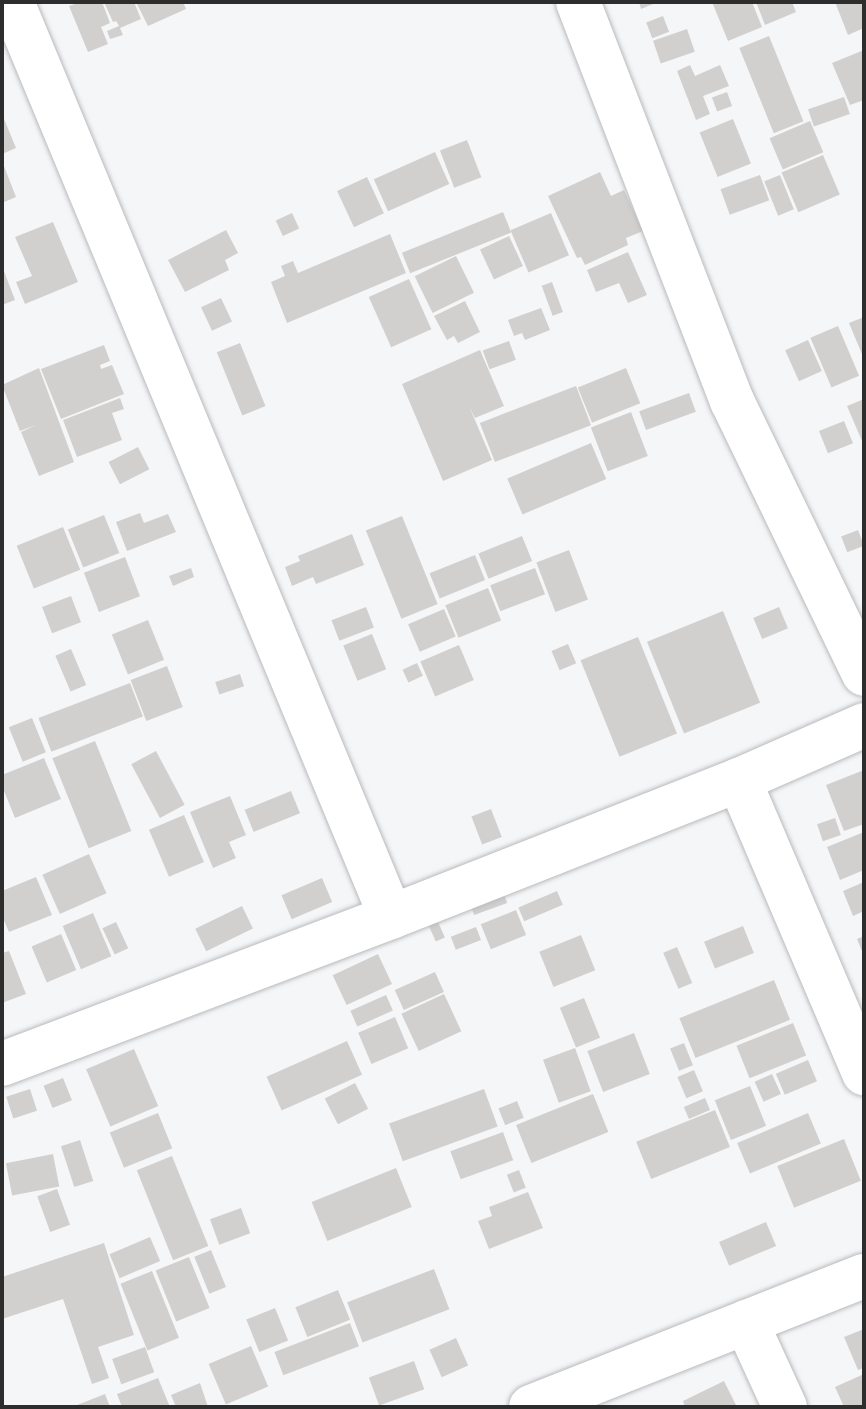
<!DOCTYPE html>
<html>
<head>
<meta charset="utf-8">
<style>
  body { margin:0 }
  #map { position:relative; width:866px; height:1409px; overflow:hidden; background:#f5f6f8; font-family:"Source Sans 3",sans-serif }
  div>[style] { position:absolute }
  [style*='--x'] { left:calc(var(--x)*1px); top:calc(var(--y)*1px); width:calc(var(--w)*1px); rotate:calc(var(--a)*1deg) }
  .building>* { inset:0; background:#d2d0cf; transform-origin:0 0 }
  .roads { filter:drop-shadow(0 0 2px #b9babc) drop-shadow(0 0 2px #b9babc) }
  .minor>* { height:44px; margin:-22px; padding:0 22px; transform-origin:22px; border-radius:22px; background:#fff }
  span { translate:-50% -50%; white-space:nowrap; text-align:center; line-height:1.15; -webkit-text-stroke:6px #fff; paint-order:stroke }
  .frame { position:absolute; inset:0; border:4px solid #2d2d2e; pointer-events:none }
</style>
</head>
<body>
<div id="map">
  <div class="building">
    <i style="clip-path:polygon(81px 2px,102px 2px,110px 23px,101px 27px,108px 44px,88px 52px,69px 6px)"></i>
    <i style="clip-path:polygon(104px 2px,134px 2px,141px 19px,120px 28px,123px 35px,110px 39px,107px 31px,119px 26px,116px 21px,113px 22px)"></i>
    <i style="clip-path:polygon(136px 2px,183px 2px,186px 9px,148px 26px)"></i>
    <i style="clip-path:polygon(639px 2px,658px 2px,641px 9px)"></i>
    <i style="clip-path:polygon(712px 2px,752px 2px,762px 27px,728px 41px)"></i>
    <i style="clip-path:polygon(756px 2px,792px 2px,796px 12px,765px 25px)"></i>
    <i style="clip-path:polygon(835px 2px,864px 2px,864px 28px,848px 35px)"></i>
    <i style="left:663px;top:16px;width:17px;height:18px;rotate:69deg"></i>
    <i style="left:687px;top:29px;width:24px;height:36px;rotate:71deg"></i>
    <i style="left:769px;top:36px;width:92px;height:32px;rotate:68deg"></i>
    <i style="clip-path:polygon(864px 50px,864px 100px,850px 105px,832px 63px)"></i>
    <i style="clip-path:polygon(690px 65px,695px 76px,720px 65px,729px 86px,703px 96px,710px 114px,696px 120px,677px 71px)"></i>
    <i style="left:727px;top:92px;width:15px;height:16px;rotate:70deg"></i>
    <i style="left:844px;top:97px;width:18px;height:38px;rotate:71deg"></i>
    <i style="clip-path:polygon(2px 114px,16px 148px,2px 154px)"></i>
    <i style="left:733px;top:119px;width:48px;height:36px;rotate:68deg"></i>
    <i style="left:810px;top:121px;width:34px;height:44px;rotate:67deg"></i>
    <i style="left:467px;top:140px;width:40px;height:29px;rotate:69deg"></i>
    <i style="left:435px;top:152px;width:35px;height:67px;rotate:66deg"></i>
    <i style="left:823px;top:155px;width:43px;height:45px;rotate:67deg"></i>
    <i style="clip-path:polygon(2px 161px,16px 197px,2px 203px)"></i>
    <i style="clip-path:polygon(600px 172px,611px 196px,624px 190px,643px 231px,626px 238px,628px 245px,585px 265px,581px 257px,577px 258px,548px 196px)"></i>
    <i style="left:760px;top:175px;width:27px;height:42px;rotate:70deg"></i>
    <i style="left:780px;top:175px;width:37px;height:17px;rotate:68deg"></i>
    <i style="left:367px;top:177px;width:40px;height:33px;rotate:65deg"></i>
    <i style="left:503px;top:212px;width:22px;height:109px;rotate:68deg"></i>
    <i style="left:292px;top:213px;width:17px;height:18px;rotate:65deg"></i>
    <i style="left:551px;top:213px;width:46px;height:44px;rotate:67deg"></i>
    <i style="clip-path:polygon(53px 222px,78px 282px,25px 304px,16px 282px,32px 276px,15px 237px)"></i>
    <i style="clip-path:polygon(226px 230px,238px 253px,225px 260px,229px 270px,185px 292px,168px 260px)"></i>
    <i style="clip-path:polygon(390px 234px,406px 273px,287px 323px,271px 282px,285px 276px,281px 266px,293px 261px,298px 273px)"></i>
    <i style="left:509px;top:236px;width:33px;height:32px;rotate:65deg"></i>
    <i style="clip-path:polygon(628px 252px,647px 295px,628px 303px,619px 283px,596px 292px,587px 270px)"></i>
    <i style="left:456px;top:256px;width:41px;height:46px;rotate:64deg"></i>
    <i style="clip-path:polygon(2px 266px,15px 300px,2px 305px)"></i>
    <i style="left:409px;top:279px;width:55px;height:44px;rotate:66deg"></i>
    <i style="left:552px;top:282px;width:32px;height:11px;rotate:70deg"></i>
    <i style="left:221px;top:298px;width:26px;height:22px;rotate:65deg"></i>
    <i style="clip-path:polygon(465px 301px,480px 332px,458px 343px,454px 336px,447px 340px,434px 316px)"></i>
    <i style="clip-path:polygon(541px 308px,550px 330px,525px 340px,522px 333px,514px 336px,508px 320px)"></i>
    <i style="clip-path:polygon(864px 317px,864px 359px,849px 323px)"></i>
    <i style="left:838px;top:326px;width:54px;height:30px;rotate:67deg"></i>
    <i style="left:808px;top:340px;width:34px;height:25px;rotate:66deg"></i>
    <i style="left:509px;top:341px;width:20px;height:28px;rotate:70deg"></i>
    <i style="left:240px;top:343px;width:68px;height:25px;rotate:68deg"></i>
    <i style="clip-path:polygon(104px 345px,110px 361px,100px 365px,101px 369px,112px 365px,124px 394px,61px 419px,41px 369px)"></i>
    <i style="clip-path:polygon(480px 350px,504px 406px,475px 418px,469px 406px,492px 460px,443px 481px,402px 384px)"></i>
    <i style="clip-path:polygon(39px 368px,74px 462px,39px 476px,21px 432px,36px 425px,20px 431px,2px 385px)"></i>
    <i style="left:626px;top:368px;width:38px;height:52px;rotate:68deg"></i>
    <i style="left:576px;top:386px;width:42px;height:103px;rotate:69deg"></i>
    <i style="left:689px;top:393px;width:20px;height:53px;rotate:70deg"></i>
    <i style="clip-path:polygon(120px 398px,124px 409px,112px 413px,122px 440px,77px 457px,63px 420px)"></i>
    <i style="clip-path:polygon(864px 399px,864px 440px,862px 441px,847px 406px)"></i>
    <i style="left:631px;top:412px;width:47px;height:43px;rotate:69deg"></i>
    <i style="left:844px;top:421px;width:24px;height:27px;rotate:68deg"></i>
    <i style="left:591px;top:443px;width:39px;height:91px;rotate:67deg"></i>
    <i style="left:138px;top:447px;width:25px;height:33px;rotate:63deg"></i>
    <i style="clip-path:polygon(140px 513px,144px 523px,168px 514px,176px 532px,127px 551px,116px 522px)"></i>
    <i style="left:104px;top:515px;width:41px;height:39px;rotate:68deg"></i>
    <i style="left:402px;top:516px;width:95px;height:39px;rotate:68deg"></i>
    <i style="left:63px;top:527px;width:46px;height:50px;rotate:68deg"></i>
    <i style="left:858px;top:530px;width:17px;height:18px;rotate:69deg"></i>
    <i style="clip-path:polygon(352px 534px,364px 565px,316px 584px,313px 577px,292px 586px,285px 567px,300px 561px,298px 556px)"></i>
    <i style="left:522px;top:536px;width:27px;height:47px;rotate:68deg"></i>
    <i style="left:569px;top:550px;width:53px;height:35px;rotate:69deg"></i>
    <i style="left:475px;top:555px;width:27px;height:49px;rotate:68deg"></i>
    <i style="left:125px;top:557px;width:42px;height:44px;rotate:69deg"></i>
    <i style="clip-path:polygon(191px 568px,194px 577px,173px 586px,169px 576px)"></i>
    <i style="left:535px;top:568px;width:28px;height:48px;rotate:69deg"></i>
    <i style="left:488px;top:588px;width:35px;height:46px;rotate:68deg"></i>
    <i style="left:71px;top:596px;width:28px;height:31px;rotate:69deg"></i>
    <i style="left:366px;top:607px;width:22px;height:37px;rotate:69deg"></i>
    <i style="left:779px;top:607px;width:23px;height:28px;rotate:67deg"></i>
    <i style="left:444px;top:609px;width:30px;height:39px;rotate:67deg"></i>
    <i style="left:723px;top:611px;width:99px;height:82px;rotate:68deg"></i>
    <i style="left:148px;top:620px;width:43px;height:39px;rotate:68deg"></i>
    <i style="left:372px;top:634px;width:38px;height:31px;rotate:68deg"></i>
    <i style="left:638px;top:637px;width:104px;height:62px;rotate:68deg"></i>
    <i style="left:568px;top:644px;width:21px;height:18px;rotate:67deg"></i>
    <i style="left:459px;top:645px;width:38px;height:42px;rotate:67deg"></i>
    <i style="left:71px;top:649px;width:39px;height:17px;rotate:67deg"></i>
    <i style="left:417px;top:663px;width:14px;height:16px;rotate:65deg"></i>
    <i style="left:167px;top:666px;width:44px;height:39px;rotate:69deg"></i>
    <i style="left:240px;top:674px;width:13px;height:26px;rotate:72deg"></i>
    <i style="left:130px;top:683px;width:36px;height:98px;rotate:69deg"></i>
    <i style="left:32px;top:718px;width:37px;height:25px;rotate:68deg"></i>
    <i style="left:95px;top:741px;width:97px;height:46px;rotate:68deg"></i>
    <i style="left:156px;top:751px;width:61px;height:28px;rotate:62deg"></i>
    <i style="clip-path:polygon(44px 758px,61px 799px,15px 818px,2px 786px,2px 775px)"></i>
    <i style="clip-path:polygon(864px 770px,864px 824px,844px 831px,826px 785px)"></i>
    <i style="left:291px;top:791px;width:24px;height:50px;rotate:68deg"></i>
    <i style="clip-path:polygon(230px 796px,246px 835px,229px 842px,236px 858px,213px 868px,190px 812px)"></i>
    <i style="left:491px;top:809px;width:30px;height:21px;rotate:69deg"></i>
    <i style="left:184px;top:815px;width:51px;height:38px;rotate:67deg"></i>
    <i style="left:835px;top:818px;width:18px;height:19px;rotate:71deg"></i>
    <i style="clip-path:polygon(864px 832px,864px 870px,840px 880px,827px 847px)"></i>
    <i style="left:89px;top:854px;width:43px;height:51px;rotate:66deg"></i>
    <i style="clip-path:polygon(36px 877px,52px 915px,9px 932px,2px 916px,2px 891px)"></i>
    <i style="left:322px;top:878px;width:26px;height:44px;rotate:67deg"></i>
    <i style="clip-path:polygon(864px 882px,864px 911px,853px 916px,843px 891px)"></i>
    <i style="left:502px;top:889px;width:15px;height:35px;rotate:70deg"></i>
    <i style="left:557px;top:891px;width:15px;height:42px;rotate:67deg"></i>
    <i style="left:242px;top:906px;width:25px;height:52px;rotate:64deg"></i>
    <i style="left:516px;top:910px;width:27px;height:38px;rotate:68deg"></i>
    <i style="left:93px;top:913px;width:47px;height:33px;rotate:67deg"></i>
    <i style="left:116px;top:922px;width:29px;height:15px;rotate:65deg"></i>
    <i style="left:438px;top:922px;width:17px;height:10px;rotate:66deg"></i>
    <i style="left:743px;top:926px;width:29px;height:42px;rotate:68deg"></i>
    <i style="left:476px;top:927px;width:14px;height:27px;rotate:69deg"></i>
    <i style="left:61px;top:934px;width:39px;height:32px;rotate:67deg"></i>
    <i style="left:581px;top:935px;width:38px;height:45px;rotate:68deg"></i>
    <i style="clip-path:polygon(864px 936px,864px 956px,857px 939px)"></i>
    <i style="left:677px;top:947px;width:39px;height:15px;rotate:67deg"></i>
    <i style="clip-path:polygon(9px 951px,26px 994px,2px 1003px,2px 953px)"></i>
    <i style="left:378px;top:954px;width:33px;height:50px;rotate:65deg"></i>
    <i style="left:435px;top:972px;width:22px;height:44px;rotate:66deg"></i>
    <i style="left:774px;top:980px;width:43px;height:102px;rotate:68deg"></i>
    <i style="left:444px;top:994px;width:41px;height:47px;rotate:65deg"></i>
    <i style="left:386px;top:995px;width:17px;height:39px;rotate:66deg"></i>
    <i style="left:584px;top:998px;width:43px;height:26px;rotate:68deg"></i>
    <i style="left:395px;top:1017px;width:34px;height:40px;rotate:67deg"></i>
    <i style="left:793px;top:1023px;width:35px;height:61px;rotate:68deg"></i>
    <i style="left:634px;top:1033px;width:44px;height:50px;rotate:69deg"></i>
    <i style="left:347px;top:1041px;width:37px;height:88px;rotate:66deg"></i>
    <i style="left:684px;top:1043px;width:24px;height:15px;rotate:68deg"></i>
    <i style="left:575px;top:1048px;width:46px;height:34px;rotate:70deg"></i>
    <i style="left:134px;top:1049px;width:62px;height:52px;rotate:67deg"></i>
    <i style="left:808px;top:1060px;width:23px;height:35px;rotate:67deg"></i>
    <i style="left:694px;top:1070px;width:23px;height:18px;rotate:67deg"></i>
    <i style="left:772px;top:1074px;width:22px;height:19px;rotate:66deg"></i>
    <i style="left:63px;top:1078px;width:24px;height:21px;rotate:68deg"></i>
    <i style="left:355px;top:1083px;width:29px;height:34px;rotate:63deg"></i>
    <i style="left:750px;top:1086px;width:43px;height:38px;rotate:68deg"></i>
    <i style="left:30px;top:1089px;width:23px;height:25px;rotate:72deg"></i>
    <i style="left:484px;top:1089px;width:40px;height:101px;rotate:70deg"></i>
    <i style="left:593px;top:1094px;width:41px;height:83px;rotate:68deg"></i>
    <i style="left:705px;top:1098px;width:13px;height:23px;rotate:67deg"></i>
    <i style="left:517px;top:1101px;width:18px;height:20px;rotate:68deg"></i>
    <i style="left:715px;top:1110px;width:40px;height:85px;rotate:68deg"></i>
    <i style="left:158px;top:1113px;width:38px;height:52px;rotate:68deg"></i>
    <i style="left:808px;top:1113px;width:33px;height:77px;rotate:67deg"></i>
    <i style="left:503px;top:1132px;width:30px;height:56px;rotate:70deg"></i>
    <i style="left:844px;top:1139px;width:45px;height:72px;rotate:68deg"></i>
    <i style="left:80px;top:1140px;width:43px;height:20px;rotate:72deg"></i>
    <i style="left:53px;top:1154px;width:33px;height:48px;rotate:79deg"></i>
    <i style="left:172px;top:1156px;width:97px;height:38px;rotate:68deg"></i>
    <i style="left:396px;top:1168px;width:42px;height:91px;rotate:68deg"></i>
    <i style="left:519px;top:1170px;width:19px;height:13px;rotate:69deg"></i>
    <i style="left:57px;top:1189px;width:38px;height:21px;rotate:70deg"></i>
    <i style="clip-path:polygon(528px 1192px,543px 1228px,489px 1249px,478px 1221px,492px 1216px,489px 1207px)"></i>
    <i style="left:241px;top:1208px;width:27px;height:33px;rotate:70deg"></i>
    <i style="left:766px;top:1222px;width:26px;height:51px;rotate:67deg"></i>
    <i style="left:150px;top:1237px;width:26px;height:44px;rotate:67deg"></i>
    <i style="clip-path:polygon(104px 1243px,134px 1335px,98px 1347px,109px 1378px,92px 1384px,63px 1299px,2px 1319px,2px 1277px)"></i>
    <i style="left:211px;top:1250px;width:40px;height:18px;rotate:68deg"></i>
    <i style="left:189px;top:1257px;width:55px;height:36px;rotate:68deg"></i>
    <i style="left:434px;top:1269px;width:43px;height:93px;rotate:69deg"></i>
    <i style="left:152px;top:1271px;width:72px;height:34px;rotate:68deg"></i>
    <i style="left:338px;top:1290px;width:32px;height:46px;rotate:68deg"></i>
    <i style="left:275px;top:1308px;width:35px;height:31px;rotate:68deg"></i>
    <i style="left:350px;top:1323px;width:25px;height:81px;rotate:69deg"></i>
    <i style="clip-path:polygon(864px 1329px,864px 1368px,858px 1370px,844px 1337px)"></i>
    <i style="left:456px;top:1338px;width:30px;height:29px;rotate:66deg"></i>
    <i style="left:251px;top:1346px;width:44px;height:46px;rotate:67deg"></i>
    <i style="left:145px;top:1347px;width:27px;height:35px;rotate:70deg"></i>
    <i style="left:414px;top:1361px;width:30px;height:48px;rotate:70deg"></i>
    <i style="clip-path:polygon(864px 1374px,864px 1407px,844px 1407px,835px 1387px)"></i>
    <i style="clip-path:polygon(158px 1378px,170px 1407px,122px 1407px,117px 1394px)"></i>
    <i style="clip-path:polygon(724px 1381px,737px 1407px,685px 1407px,683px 1401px)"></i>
    <i style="clip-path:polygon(200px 1383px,208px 1407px,176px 1407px,171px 1395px)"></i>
    <i style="clip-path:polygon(105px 1394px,110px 1407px,72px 1407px)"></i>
  </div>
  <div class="roads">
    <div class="minor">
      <i style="--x:12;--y:2;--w:990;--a:67.5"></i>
      <i style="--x:578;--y:2;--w:428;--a:68.9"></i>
      <i style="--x:732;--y:401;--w:303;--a:64.2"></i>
      <i style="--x:739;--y:780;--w:319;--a:66.9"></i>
      <i style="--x:2;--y:1064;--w:416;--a:-20.7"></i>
      <i style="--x:391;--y:917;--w:374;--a:-21.5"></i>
      <i style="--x:739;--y:780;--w:137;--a:-23.7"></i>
      <i style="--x:746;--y:1322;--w:94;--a:65.4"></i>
      <i style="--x:531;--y:1407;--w:358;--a:-21.5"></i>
    </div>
  </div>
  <div class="frame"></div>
</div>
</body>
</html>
